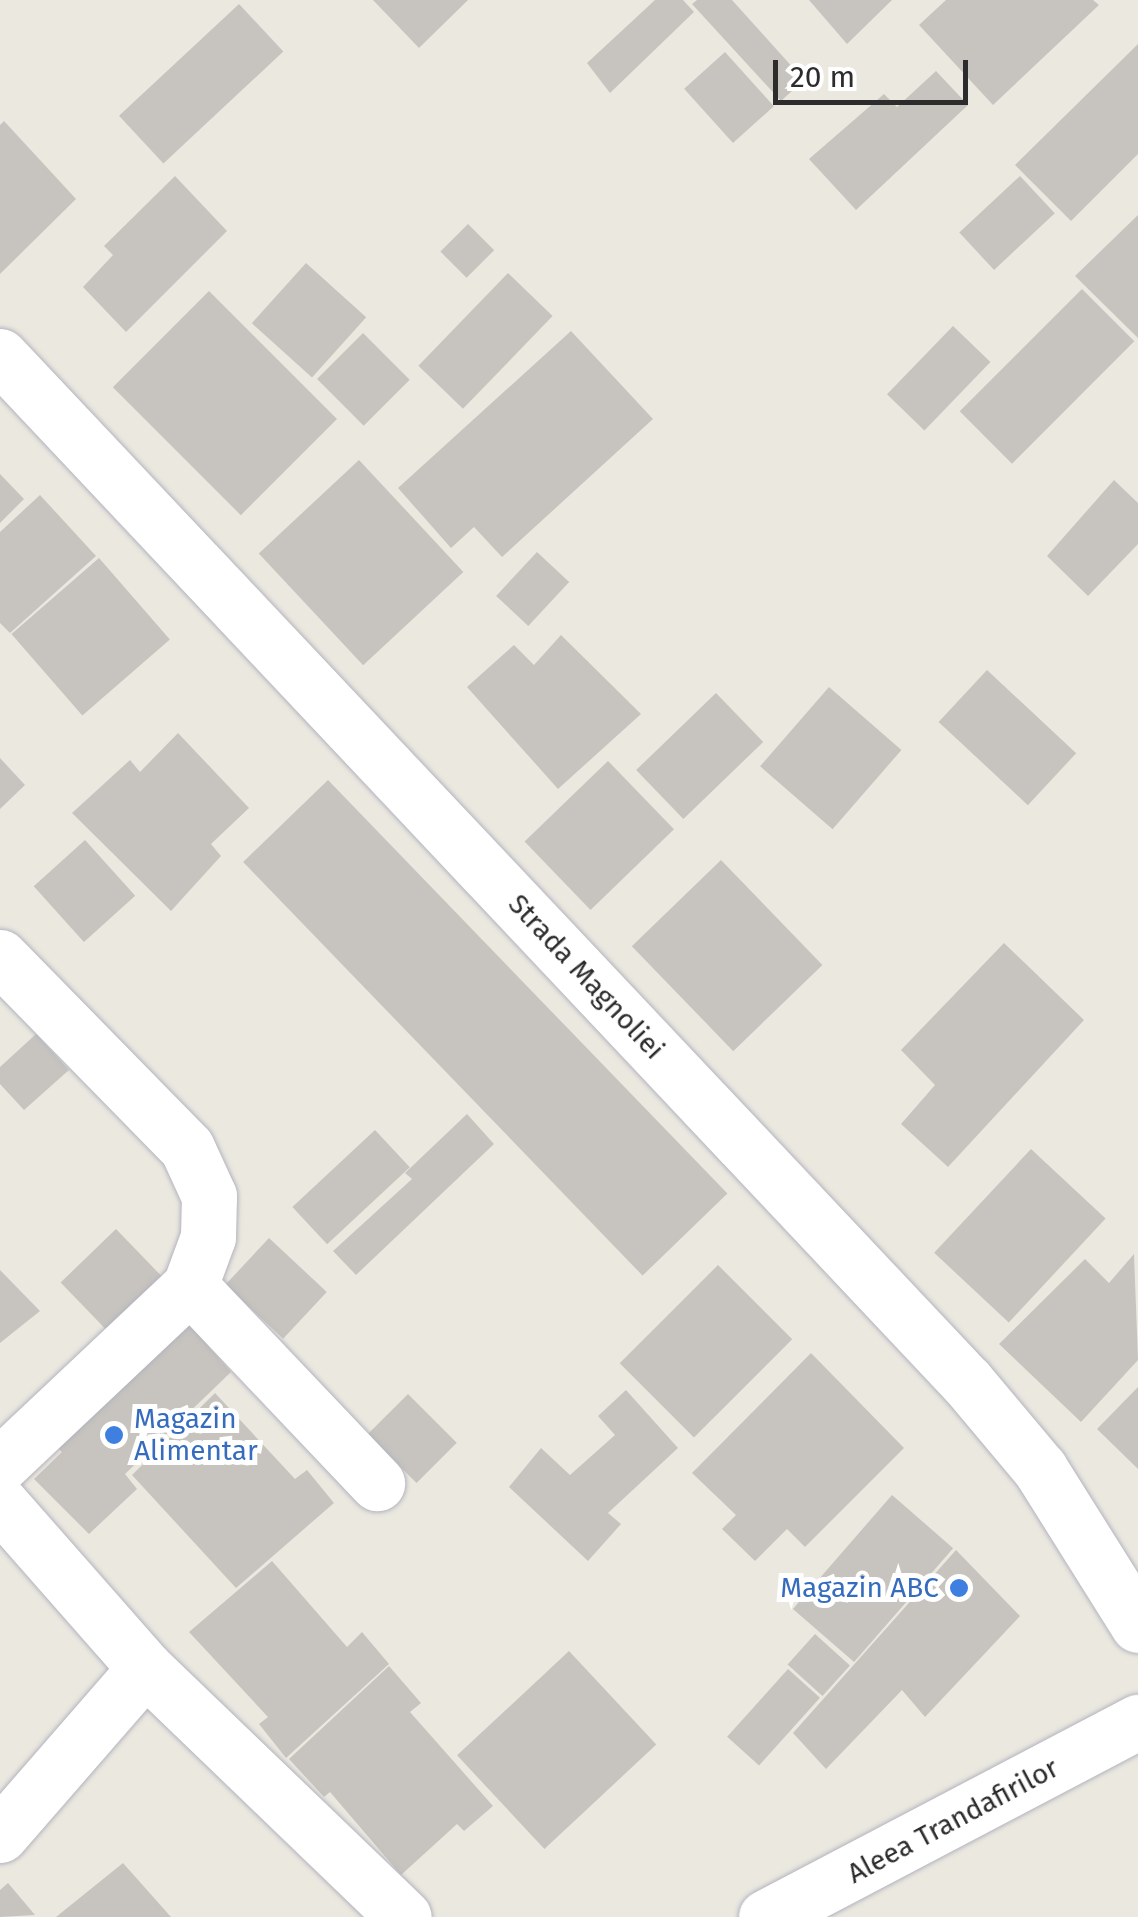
<!DOCTYPE html>
<html>
<head>
<meta charset="utf-8">
<style>
  body { margin:0 }
  #map { position:relative; width:1138px; height:1917px; overflow:hidden; background:#ebe8e0; font-family:"Fira Sans",sans-serif }
  div>[style] { position:absolute }
  [style*='--x'] { left:calc(var(--x)*1px); top:calc(var(--y)*1px); width:calc(var(--w)*1px); rotate:calc(var(--a)*1deg) }
  .building>* { inset:0; background:#c7c4bf; transform-origin:0 0 }
  .roads { filter:drop-shadow(0 0 2px #b3b4be) drop-shadow(0 0 2px #b3b4be) }
  .minor>* { height:55px; margin:-27.5px; padding:0 27.5px; transform-origin:27.5px; border-radius:27.5px; background:#fff }
  .dots>* { width:28px; height:28px; translate:-50% -50%; box-sizing:border-box; border:5px solid #fff; border-radius:50% }
  span { translate:-50% -50%; white-space:nowrap; text-align:center; line-height:1.15; -webkit-text-stroke:10px #fff; paint-order:stroke }
  .street-label { font-size:28px; color:#2c2c2c }
  .shop-label { font-size:28px; color:#366cbe }
  .left { translate:0 -50%; text-align:left }
  .right { translate:-100% -50%; text-align:right }
  .scale { position:absolute; left:773px; top:60px; width:195px; height:45px; box-sizing:border-box; border:5px solid #2c2c2c; border-top:0; padding-left:12px; font-size:30px; line-height:35px; white-space:nowrap; color:#2c2c2c; -webkit-text-stroke:8px #fff; paint-order:stroke }
</style>
</head>
<body>
<div id="map">
  <div class="building">
    <i style="clip-path:polygon(373px 0,468px 0,419px 48px)"></i>
    <i style="clip-path:polygon(655px 0,683px 0,694px 12px,610px 93px,587px 63px)"></i>
    <i style="clip-path:polygon(697px 0,732px 0,804px 80px,781px 101px,692px 4px)"></i>
    <i style="clip-path:polygon(809px 0,892px 0,847px 44px)"></i>
    <i style="clip-path:polygon(946px 0,1093px 0,1099px 5px,993px 105px,919px 25px)"></i>
    <i style="left:239px;top:4px;width:65px;height:164px;rotate:47deg"></i>
    <i style="clip-path:polygon(1138px 44px,1138px 154px,1071px 221px,1015px 165px)"></i>
    <i style="left:725px;top:52px;width:73px;height:55px;rotate:48deg"></i>
    <i style="clip-path:polygon(936px 71px,968px 105px,856px 210px,809px 159px,884px 94px,897px 107px)"></i>
    <i style="clip-path:polygon(4px 121px,76px 199px,0 274px,0 125px)"></i>
    <i style="clip-path:polygon(175px 176px,227px 231px,126px 332px,83px 287px,113px 255px,104px 246px)"></i>
    <i style="left:1020px;top:176px;width:51px;height:83px;rotate:47deg"></i>
    <i style="clip-path:polygon(1138px 215px,1138px 338px,1075px 276px)"></i>
    <i style="left:468px;top:224px;width:37px;height:39px;rotate:45deg"></i>
    <i style="left:306px;top:263px;width:81px;height:81px;rotate:42deg"></i>
    <i style="left:508px;top:273px;width:62px;height:129px;rotate:44deg"></i>
    <i style="left:1082px;top:289px;width:74px;height:173px;rotate:45deg"></i>
    <i style="left:209px;top:291px;width:181px;height:136px;rotate:45deg"></i>
    <i style="left:953px;top:326px;width:52px;height:95px;rotate:44deg"></i>
    <i style="clip-path:polygon(571px 331px,653px 419px,502px 557px,474px 527px,451px 548px,398px 488px)"></i>
    <i style="left:363px;top:333px;width:66px;height:65px;rotate:45deg"></i>
    <i style="left:359px;top:460px;width:153px;height:137px;rotate:47deg"></i>
    <i style="clip-path:polygon(0 474px,24px 499px,0 523px)"></i>
    <i style="clip-path:polygon(1114px 480px,1138px 503px,1138px 544px,1088px 596px,1047px 556px)"></i>
    <i style="clip-path:polygon(40px 495px,96px 556px,10px 633px,0 623px,0 532px)"></i>
    <i style="left:537px;top:552px;width:44px;height:60px;rotate:43deg"></i>
    <i style="left:99px;top:558px;width:108px;height:116px;rotate:49deg"></i>
    <i style="clip-path:polygon(561px 635px,641px 714px,558px 789px,467px 687px,514px 645px,534px 665px)"></i>
    <i style="left:987px;top:670px;width:122px;height:71px;rotate:43deg"></i>
    <i style="left:829px;top:687px;width:96px;height:105px;rotate:41deg"></i>
    <i style="left:716px;top:693px;width:68px;height:111px;rotate:46deg"></i>
    <i style="clip-path:polygon(178px 733px,249px 808px,211px 844px,221px 856px,171px 911px,72px 813px,130px 760px,140px 772px)"></i>
    <i style="clip-path:polygon(0 758px,25px 785px,0 809px)"></i>
    <i style="left:608px;top:761px;width:95px;height:116px;rotate:46deg"></i>
    <i style="left:328px;top:780px;width:575px;height:118px;rotate:46deg"></i>
    <i style="left:85px;top:840px;width:75px;height:69px;rotate:48deg"></i>
    <i style="left:721px;top:860px;width:146px;height:124px;rotate:46deg"></i>
    <i style="clip-path:polygon(1004px 943px,1084px 1020px,948px 1167px,901px 1124px,935px 1085px,901px 1050px)"></i>
    <i style="clip-path:polygon(36px 1034px,69px 1070px,24px 1110px,0 1084px,0 1067px)"></i>
    <i style="clip-path:polygon(467px 1114px,494px 1144px,356px 1275px,333px 1251px,412px 1179px,405px 1173px)"></i>
    <i style="left:375px;top:1130px;width:51px;height:113px;rotate:47deg"></i>
    <i style="left:1031px;top:1149px;width:102px;height:142px;rotate:43deg"></i>
    <i style="left:116px;top:1229px;width:73px;height:77px;rotate:46deg"></i>
    <i style="left:269px;top:1238px;width:79px;height:64px;rotate:43deg"></i>
    <i style="clip-path:polygon(1134px 1254px,1138px 1360px,1081px 1422px,999px 1344px,1085px 1259px,1109px 1283px)"></i>
    <i style="left:718px;top:1265px;width:105px;height:139px;rotate:45deg"></i>
    <i style="clip-path:polygon(0 1270px,40px 1311px,0 1343px)"></i>
    <i style="clip-path:polygon(182px 1316px,231px 1372px,125px 1474px,137px 1489px,89px 1534px,34px 1479px,62px 1452px,49px 1439px)"></i>
    <i style="clip-path:polygon(811px 1353px,904px 1448px,805px 1547px,787px 1529px,755px 1561px,722px 1529px,736px 1515px,692px 1473px)"></i>
    <i style="clip-path:polygon(1138px 1387px,1138px 1469px,1097px 1429px)"></i>
    <i style="clip-path:polygon(626px 1390px,678px 1448px,608px 1513px,621px 1524px,588px 1561px,509px 1487px,541px 1448px,570px 1475px,615px 1435px,598px 1416px)"></i>
    <i style="clip-path:polygon(215px 1393px,295px 1479px,307px 1470px,334px 1503px,236px 1588px,132px 1475px)"></i>
    <i style="left:408px;top:1394px;width:69px;height:57px;rotate:45deg"></i>
    <i style="left:892px;top:1495px;width:81px;height:151px;rotate:41deg"></i>
    <i style="clip-path:polygon(956px 1550px,1020px 1616px,925px 1717px,902px 1690px,826px 1769px,793px 1733px)"></i>
    <i style="clip-path:polygon(272px 1561px,347px 1647px,362px 1632px,389px 1664px,286px 1758px,259px 1724px,268px 1717px,189px 1632px)"></i>
    <i style="left:815px;top:1634px;width:47px;height:41px;rotate:42deg"></i>
    <i style="left:569px;top:1651px;width:128px;height:153px;rotate:47deg"></i>
    <i style="clip-path:polygon(389px 1666px,421px 1703px,410px 1712px,493px 1806px,464px 1831px,457px 1824px,401px 1875px,330px 1792px,324px 1797px,289px 1759px)"></i>
    <i style="left:788px;top:1669px;width:43px;height:91px;rotate:42deg"></i>
    <i style="clip-path:polygon(123px 1863px,171px 1917px,56px 1917px)"></i>
    <i style="clip-path:polygon(8px 1883px,35px 1915px,0 1917px,0 1890px)"></i>
  </div>
  <div class="roads">
    <div class="minor">
      <i style="--x:0;--y:356;--w:1410;--a:46.7"></i>
      <i style="--x:967;--y:1382;--w:114;--a:50"></i>
      <i style="--x:1040;--y:1469;--w:184;--a:57.9"></i>
      <i style="--x:0;--y:957;--w:267;--a:45.6"></i>
      <i style="--x:187;--y:1148;--w:53;--a:65.4"></i>
      <i style="--x:209;--y:1196;--w:41;--a:91.4"></i>
      <i style="--x:208;--y:1237;--w:52;--a:110.2"></i>
      <i style="--x:190;--y:1286;--w:261;--a:136.7"></i>
      <i style="--x:190;--y:1286;--w:272;--a:46.5"></i>
      <i style="--x:0;--y:1503;--w:220;--a:48.7"></i>
      <i style="--x:145;--y:1668;--w:359;--a:43.9"></i>
      <i style="--x:0;--y:1835;--w:221;--a:-49"></i>
      <i style="--x:766;--y:1917;--w:420;--a:-27.7"></i>
    </div>
  </div>
  <div class="dots">
    <i style="left:114px;top:1435px;background:#3f7fe0"></i>
    <i style="left:959px;top:1588px;background:#3f7fe0"></i>
  </div>
  <div class="street-label">
    <span style="left:586px;top:977px;rotate:47deg">Strada Magnoliei</span>
    <span style="left:953px;top:1821px;rotate:-28deg">Aleea Trandafirilor</span>
  </div>
  <div class="shop-label">
    <span class="left" style="left:134px;top:1435px">Magazin<br>Alimentar</span>
    <span class="right" style="left:939px;top:1588px">Magazin ABC</span>
  </div>
  <div class="scale">20 m</div>
</div>
</body>
</html>
